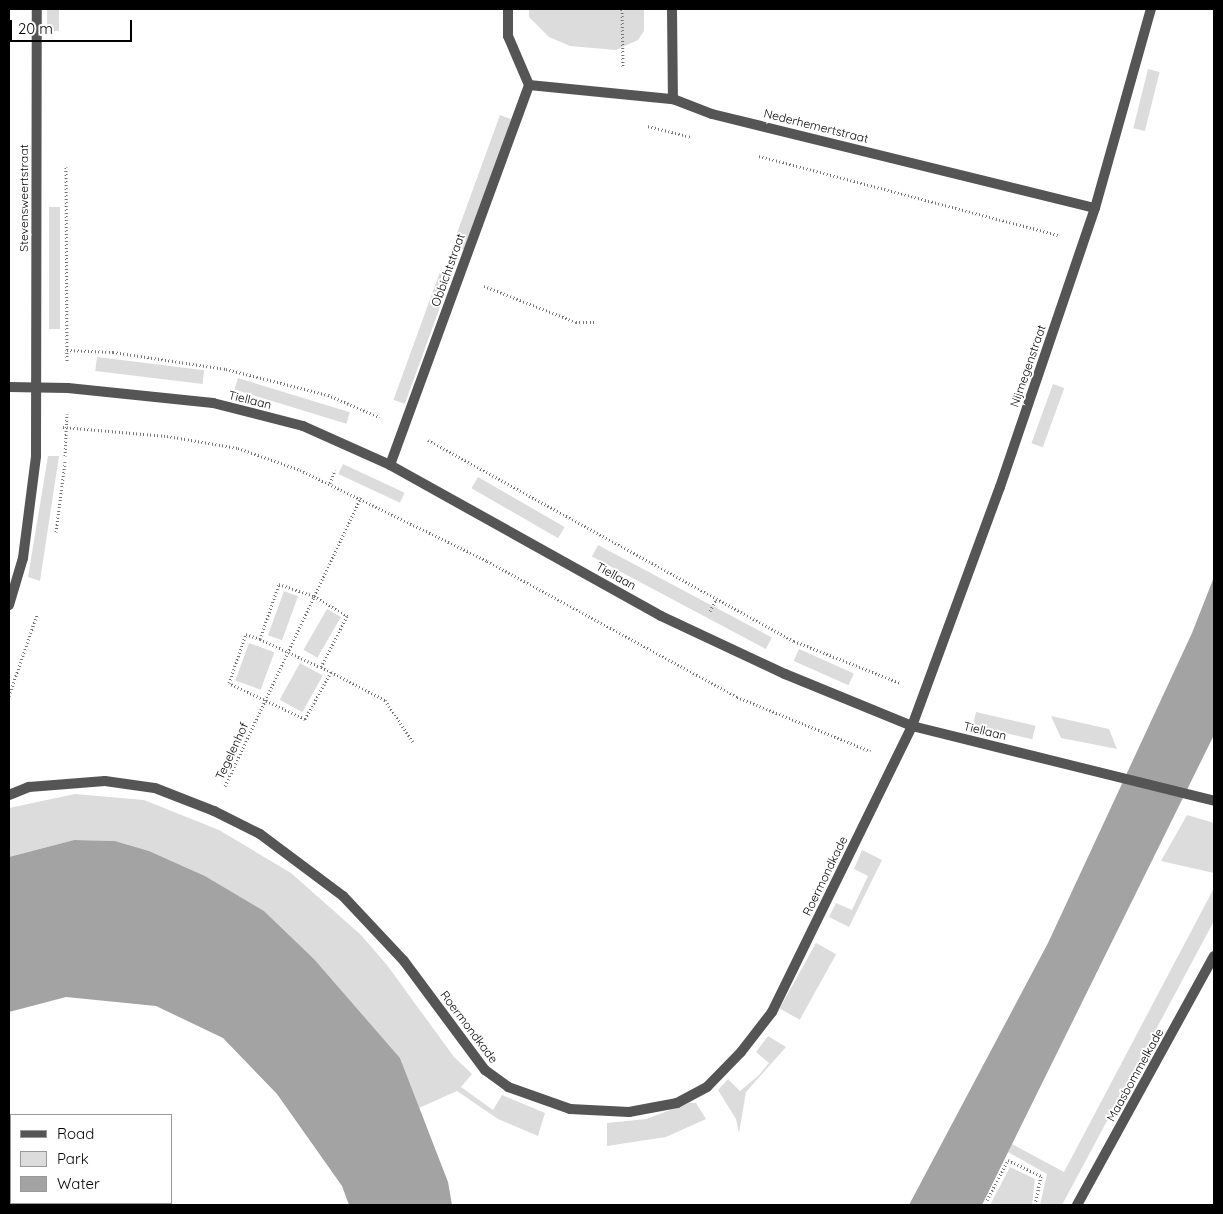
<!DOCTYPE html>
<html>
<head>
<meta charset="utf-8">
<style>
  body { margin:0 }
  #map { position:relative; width:1223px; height:1214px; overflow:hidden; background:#fff; font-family:Quicksand,sans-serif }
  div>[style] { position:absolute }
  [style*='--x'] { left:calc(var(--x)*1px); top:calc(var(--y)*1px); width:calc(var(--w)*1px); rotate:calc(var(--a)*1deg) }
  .green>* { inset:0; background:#dcdcdc; transform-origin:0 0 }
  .water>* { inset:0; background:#a3a3a3 }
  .path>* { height:3px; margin-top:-1.5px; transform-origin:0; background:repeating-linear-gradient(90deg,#777 0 1px,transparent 0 3.5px) }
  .street>* { height:10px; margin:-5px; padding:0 5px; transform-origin:5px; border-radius:5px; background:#555 }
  span { translate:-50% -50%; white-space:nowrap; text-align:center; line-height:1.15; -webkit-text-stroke:4px #fff; paint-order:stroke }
  .street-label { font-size:12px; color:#000 }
  .frame { position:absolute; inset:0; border:10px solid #000; pointer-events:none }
  .legend { position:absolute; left:10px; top:1114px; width:162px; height:90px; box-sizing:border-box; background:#fff; border:1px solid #999; margin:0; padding:6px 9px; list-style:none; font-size:15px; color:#000 }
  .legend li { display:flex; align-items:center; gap:10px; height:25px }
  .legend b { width:25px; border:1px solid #999 }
  .scale { position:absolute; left:10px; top:20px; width:122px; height:22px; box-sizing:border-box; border:2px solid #000; border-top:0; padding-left:6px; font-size:15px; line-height:18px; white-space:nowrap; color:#000; -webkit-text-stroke:4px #fff; paint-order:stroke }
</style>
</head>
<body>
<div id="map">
  <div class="green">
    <i style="left:47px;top:9px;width:12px;height:22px"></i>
    <i style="clip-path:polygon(529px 9px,644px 9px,644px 31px,638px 40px,616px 50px,570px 46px,549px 37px,529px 17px)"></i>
    <i style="left:1148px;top:69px;width:12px;height:61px;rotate:14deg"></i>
    <i style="left:500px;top:115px;width:12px;height:139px;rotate:20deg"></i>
    <i style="left:49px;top:207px;width:11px;height:122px"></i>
    <i style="left:440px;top:272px;width:12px;height:136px;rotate:20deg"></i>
    <i style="left:97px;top:357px;width:108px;height:14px;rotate:7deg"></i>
    <i style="left:238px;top:378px;width:117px;height:12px;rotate:17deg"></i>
    <i style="left:1053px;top:384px;width:12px;height:63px;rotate:20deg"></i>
    <i style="clip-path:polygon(48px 456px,59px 456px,40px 581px,28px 577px)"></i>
    <i style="left:343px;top:464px;width:68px;height:11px;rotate:25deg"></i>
    <i style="left:478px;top:477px;width:100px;height:13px;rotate:30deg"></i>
    <i style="left:598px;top:545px;width:197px;height:13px;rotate:28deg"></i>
    <i style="left:284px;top:591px;width:15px;height:47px;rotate:20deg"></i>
    <i style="left:327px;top:609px;width:16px;height:47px;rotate:30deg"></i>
    <i style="left:249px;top:643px;width:27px;height:40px;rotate:20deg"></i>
    <i style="left:799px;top:649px;width:60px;height:13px;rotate:24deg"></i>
    <i style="left:300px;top:663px;width:26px;height:42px;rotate:29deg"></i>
    <i style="left:976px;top:712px;width:61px;height:14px;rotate:13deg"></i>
    <i style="clip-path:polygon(1051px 716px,1109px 729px,1117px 749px,1061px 738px)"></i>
    <i style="clip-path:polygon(75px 794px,144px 800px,219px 830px,291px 873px,361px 935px,387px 965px,454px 1057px,472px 1074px,461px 1087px,493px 1110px,502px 1095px,545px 1113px,538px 1136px,498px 1119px,457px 1091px,419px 1108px,400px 1058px,314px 959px,264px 911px,205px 876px,149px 851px,115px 841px,74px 840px,9px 857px,9px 808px)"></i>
    <i style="clip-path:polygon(1187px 815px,1214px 823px,1214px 873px,1161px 861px)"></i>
    <i style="clip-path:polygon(862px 850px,882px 860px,849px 927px,829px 917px,836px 903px,852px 910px,868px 876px,854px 869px)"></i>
    <i style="clip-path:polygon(1214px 888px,1214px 921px,1062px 1205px,1040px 1205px,1047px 1174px,1008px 1152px,1012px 1144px,1064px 1172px)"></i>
    <i style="left:816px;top:943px;width:23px;height:75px;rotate:29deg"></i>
    <i style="clip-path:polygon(768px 1036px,786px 1047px,746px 1092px,739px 1133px,736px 1119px,718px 1090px,728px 1079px,740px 1091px,758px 1076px,769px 1063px,756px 1052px)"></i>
    <i style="clip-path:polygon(689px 1103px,696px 1103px,706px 1119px,666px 1137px,607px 1146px,607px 1123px,646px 1119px)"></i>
    <i style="clip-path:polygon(1010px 1167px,1035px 1179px,1032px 1205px,990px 1205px)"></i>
  </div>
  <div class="water">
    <i style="clip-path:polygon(1214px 577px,1214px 735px,982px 1205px,909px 1205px,1048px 943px,1192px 633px)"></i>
    <i style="clip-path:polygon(74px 840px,115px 841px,149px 851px,205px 876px,264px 911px,314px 959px,400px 1058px,448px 1182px,452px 1205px,349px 1205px,342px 1186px,277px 1094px,223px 1038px,156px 1006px,66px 997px,9px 1012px,9px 857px)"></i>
  </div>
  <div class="path">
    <i style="--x:622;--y:9;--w:59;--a:89"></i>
    <i style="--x:648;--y:126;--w:44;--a:14.3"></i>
    <i style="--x:759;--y:156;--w:309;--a:14.8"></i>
    <i style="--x:66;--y:167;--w:194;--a:89.7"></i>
    <i style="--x:484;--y:286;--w:99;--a:21.4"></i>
    <i style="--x:576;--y:322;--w:21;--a:0"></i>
    <i style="--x:67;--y:350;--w:46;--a:2.5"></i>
    <i style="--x:113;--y:352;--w:114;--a:8.6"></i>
    <i style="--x:226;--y:369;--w:105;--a:14.3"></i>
    <i style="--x:328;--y:395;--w:56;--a:23.3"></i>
    <i style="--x:63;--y:427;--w:104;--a:4.9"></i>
    <i style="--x:167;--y:436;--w:72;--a:9.6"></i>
    <i style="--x:238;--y:448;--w:66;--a:19.5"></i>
    <i style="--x:300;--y:470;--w:208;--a:25.9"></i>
    <i style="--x:487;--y:561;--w:285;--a:28.5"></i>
    <i style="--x:737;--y:697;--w:144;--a:22.1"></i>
    <i style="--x:428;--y:440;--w:418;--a:28.8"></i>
    <i style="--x:794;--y:641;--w:114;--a:21.6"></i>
    <i style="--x:65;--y:456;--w:42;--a:-87.3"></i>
    <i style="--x:330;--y:483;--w:14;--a:-69"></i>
    <i style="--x:56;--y:532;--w:71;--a:-82.7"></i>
    <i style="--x:279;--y:584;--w:37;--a:19"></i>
    <i style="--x:314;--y:596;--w:39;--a:31"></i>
    <i style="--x:347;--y:616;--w:57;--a:117"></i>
    <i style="--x:321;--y:667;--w:11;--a:27"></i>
    <i style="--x:331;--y:672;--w:54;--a:119"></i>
    <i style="--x:305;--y:719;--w:84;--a:-154.7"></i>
    <i style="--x:229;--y:683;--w:52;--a:-70.9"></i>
    <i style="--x:246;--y:634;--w:15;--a:20"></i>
    <i style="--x:260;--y:639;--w:58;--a:-70.9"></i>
    <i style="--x:710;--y:611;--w:13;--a:-63"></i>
    <i style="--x:260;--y:639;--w:66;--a:25"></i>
    <i style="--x:331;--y:672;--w:61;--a:27.4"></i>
    <i style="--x:385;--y:700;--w:50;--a:56.3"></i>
    <i style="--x:9;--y:696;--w:87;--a:-71.1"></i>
    <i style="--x:225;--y:786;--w:319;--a:-64.8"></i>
    <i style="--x:987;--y:1200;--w:45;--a:-62.3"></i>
    <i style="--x:1008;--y:1160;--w:37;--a:26"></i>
    <i style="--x:1041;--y:1176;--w:30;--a:102"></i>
  </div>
  <div class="street">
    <i style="--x:508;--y:9;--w:27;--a:90"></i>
    <i style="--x:508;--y:36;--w:53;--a:66.8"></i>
    <i style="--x:672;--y:9;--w:90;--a:89.4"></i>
    <i style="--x:529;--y:85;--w:145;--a:5.6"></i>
    <i style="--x:673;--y:99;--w:42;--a:21"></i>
    <i style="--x:712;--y:114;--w:394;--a:13.8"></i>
    <i style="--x:9;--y:387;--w:59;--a:1"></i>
    <i style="--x:68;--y:388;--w:146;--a:5.9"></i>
    <i style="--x:213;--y:403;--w:93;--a:14.3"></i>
    <i style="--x:303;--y:426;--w:95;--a:24.1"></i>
    <i style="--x:390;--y:465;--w:310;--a:29.1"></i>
    <i style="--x:661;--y:616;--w:137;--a:25.1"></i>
    <i style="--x:785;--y:674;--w:137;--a:22.3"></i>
    <i style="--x:912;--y:726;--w:311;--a:13.9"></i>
    <i style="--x:390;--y:465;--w:405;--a:-69.9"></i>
    <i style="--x:9;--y:605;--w:49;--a:-73.4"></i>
    <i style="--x:23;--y:558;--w:103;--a:-82.7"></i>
    <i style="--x:36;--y:456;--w:447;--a:-89.9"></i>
    <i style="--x:9;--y:795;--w:22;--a:-22"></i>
    <i style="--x:29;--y:787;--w:76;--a:-4.5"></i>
    <i style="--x:105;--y:781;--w:50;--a:8"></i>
    <i style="--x:155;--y:788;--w:63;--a:21.3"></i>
    <i style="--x:214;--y:811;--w:51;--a:26.6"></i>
    <i style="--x:260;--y:834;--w:104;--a:36.8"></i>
    <i style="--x:343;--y:896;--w:89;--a:46.8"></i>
    <i style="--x:404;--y:961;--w:136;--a:53.4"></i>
    <i style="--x:485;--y:1070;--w:29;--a:36"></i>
    <i style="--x:508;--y:1087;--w:66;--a:19.5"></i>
    <i style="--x:570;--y:1109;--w:59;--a:2.9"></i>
    <i style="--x:629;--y:1112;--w:49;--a:-10.6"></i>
    <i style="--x:677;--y:1103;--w:34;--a:-28"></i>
    <i style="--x:707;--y:1087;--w:49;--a:-45.8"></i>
    <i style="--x:741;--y:1052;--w:51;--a:-52.2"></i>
    <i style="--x:772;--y:1012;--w:318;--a:-63.9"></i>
    <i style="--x:912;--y:726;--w:255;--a:-69.8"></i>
    <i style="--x:1000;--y:487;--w:295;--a:-71.2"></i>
    <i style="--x:1095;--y:208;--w:207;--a:-74.3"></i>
    <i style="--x:1077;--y:1205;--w:284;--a:-61.2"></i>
  </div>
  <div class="street-label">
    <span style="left:816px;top:126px;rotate:14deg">Nederhemertstraat</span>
    <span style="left:24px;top:198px;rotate:-90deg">Stevensweertstraat</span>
    <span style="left:448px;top:270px;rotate:-70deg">Obbichtstraat</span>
    <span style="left:1028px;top:366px;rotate:-71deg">Nijmegenstraat</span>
    <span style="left:250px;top:400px;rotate:14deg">Tiellaan</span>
    <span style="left:616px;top:576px;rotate:29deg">Tiellaan</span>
    <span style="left:985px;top:731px;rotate:14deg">Tiellaan</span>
    <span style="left:232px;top:751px;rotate:-65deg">Tegelenhof</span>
    <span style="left:825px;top:876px;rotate:-64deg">Roermondkade</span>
    <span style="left:469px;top:1027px;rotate:53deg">Roermondkade</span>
    <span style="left:1135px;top:1075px;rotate:-61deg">Maasbommelkade</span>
  </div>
  <div class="frame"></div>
  <ul class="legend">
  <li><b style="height:6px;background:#555"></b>Road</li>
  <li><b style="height:14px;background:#dcdcdc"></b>Park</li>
  <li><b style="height:14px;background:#a3a3a3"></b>Water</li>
  </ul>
  <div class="scale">20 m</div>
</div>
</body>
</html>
